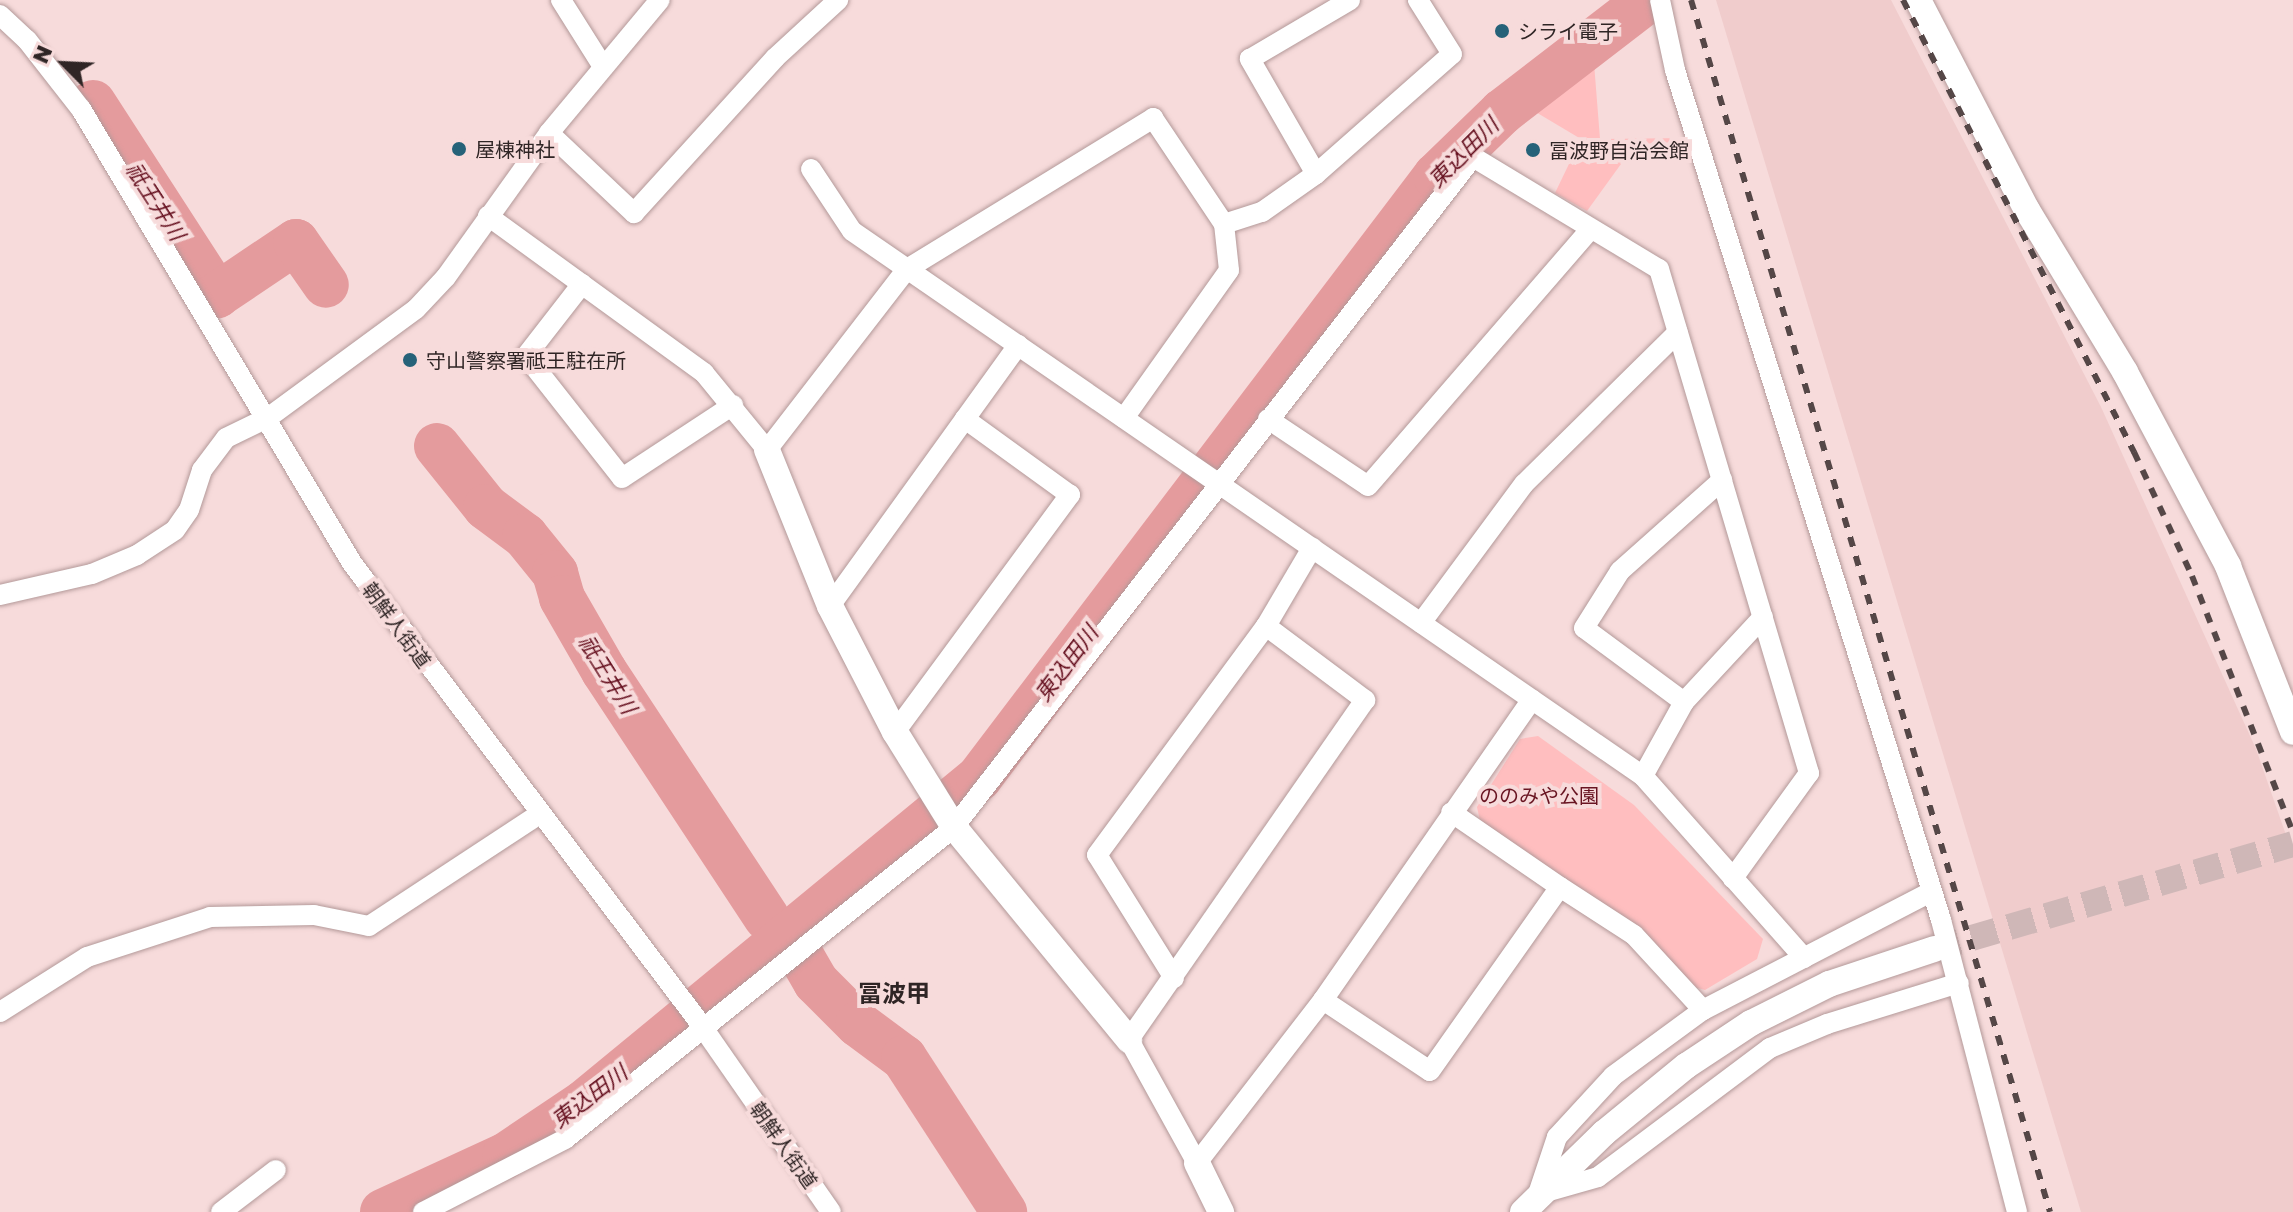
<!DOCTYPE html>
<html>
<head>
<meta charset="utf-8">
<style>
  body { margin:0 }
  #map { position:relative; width:2293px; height:1212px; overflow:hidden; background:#f7dbdb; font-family:"Golos Text","Noto Sans JP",sans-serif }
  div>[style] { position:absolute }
  .built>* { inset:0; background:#f0cccc }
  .green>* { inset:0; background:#ffbebf }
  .river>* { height:46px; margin:-23px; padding:0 23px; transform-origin:23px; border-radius:23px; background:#e49b9d }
  .tertiary-tunnel>* { height:26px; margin-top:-13px; transform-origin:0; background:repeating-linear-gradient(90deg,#cfb7b7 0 26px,transparent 0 39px) }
  .roads { filter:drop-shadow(0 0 2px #b39999) drop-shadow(0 0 2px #b39999) }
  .minor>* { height:20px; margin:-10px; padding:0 10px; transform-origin:10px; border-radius:10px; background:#fff }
  .tertiary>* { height:26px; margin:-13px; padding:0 13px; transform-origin:13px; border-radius:13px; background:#fff }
  .rail>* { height:6px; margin-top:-3px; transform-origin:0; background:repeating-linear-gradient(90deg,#554747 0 10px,transparent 0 20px) }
  .dots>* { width:22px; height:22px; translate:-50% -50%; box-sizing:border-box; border:4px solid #f7dbdb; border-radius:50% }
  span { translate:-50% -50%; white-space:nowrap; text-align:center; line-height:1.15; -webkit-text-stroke:8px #f7dbdb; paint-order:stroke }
  .poi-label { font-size:20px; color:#2f2525 }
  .left { translate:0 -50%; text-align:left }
  .street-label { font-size:20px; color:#2f2525 }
  .park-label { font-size:20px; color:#681421 }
  .water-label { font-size:22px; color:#66101f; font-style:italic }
  .quarter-label { font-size:24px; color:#2f2525; font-weight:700 }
  .north { position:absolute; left:24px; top:24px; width:80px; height:80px; -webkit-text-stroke:6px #f7dbdb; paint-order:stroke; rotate:294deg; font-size:22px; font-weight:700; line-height:32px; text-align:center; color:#2f2525 }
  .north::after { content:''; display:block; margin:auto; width:28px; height:36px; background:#2f2525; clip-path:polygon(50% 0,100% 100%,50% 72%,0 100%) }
</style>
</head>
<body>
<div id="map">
  <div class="built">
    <div style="clip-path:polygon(1716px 0,1891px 0,2101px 407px,2256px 749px,2293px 855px,2293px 1212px,2081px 1212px)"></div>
  </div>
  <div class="green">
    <div style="clip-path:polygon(1594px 63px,1600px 139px,1686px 138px,1684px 155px,1621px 164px,1587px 211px,1555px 193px,1581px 139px,1534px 111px)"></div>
    <div style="clip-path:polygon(1538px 736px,1634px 805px,1763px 939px,1757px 959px,1705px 990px,1686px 985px,1480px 821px,1477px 807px,1520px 739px)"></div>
  </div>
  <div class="river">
    <div style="left:93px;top:103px;width:229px;rotate:57.1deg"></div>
    <div style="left:217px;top:295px;width:95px;rotate:-33.9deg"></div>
    <div style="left:296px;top:242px;width:52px;rotate:55.1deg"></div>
    <div style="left:437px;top:446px;width:78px;rotate:51.2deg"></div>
    <div style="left:486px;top:507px;width:49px;rotate:36.6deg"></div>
    <div style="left:525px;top:536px;width:48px;rotate:51deg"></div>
    <div style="left:555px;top:573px;width:26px;rotate:74deg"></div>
    <div style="left:562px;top:598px;width:84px;rotate:60.1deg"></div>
    <div style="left:604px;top:671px;width:295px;rotate:56.6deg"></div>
    <div style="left:801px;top:956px;width:30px;rotate:60deg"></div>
    <div style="left:816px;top:982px;width:59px;rotate:45deg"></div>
    <div style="left:858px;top:1024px;width:57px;rotate:36.5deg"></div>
    <div style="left:904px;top:1058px;width:184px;rotate:57deg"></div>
    <div style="left:383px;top:1212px;width:134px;rotate:-24.7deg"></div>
    <div style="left:505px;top:1156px;width:95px;rotate:-33.9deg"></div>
    <div style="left:584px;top:1103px;width:512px;rotate:-39.45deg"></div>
    <div style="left:979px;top:778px;width:756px;rotate:-52.8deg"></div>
    <div style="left:1436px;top:176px;width:92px;rotate:-44.1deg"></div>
    <div style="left:1502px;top:112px;width:182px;rotate:-37.6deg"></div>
  </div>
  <div class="tertiary-tunnel">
    <div style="left:1934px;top:949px;width:374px;rotate:-16.3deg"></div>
  </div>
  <div class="roads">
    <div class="minor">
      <div style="left:561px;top:0;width:77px;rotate:57.8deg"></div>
      <div style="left:1660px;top:0;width:72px;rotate:77.9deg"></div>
      <div style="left:1675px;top:70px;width:891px;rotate:72.62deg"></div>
      <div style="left:1941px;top:920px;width:302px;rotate:75.4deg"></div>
      <div style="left:0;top:15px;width:37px;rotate:43deg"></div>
      <div style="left:27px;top:40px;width:88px;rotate:52deg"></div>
      <div style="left:81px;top:109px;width:529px;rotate:59.17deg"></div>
      <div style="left:352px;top:563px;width:575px;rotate:52.91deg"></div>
      <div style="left:699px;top:1022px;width:231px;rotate:55.2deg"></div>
      <div style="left:549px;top:133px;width:117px;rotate:43.3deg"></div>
      <div style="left:634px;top:213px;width:210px;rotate:-47.7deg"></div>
      <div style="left:775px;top:58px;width:86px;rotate:-42.6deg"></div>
      <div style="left:811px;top:169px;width:74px;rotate:56.5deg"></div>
      <div style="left:852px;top:231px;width:961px;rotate:34.57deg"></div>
      <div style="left:1643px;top:776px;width:243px;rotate:48.5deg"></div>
      <div style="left:1316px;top:174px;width:133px;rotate:-119.9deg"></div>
      <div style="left:1250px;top:59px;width:116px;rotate:-30.5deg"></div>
      <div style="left:488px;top:216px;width:267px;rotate:36deg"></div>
      <div style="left:704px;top:373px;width:99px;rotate:50.7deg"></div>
      <div style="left:767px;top:450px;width:229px;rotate:-52.3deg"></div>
      <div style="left:907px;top:269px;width:289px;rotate:-31.5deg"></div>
      <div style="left:1153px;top:118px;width:128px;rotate:56.2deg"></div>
      <div style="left:1224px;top:224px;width:40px;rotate:-18deg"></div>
      <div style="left:1262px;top:212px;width:66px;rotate:-35.1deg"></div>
      <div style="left:1316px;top:174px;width:181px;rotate:-41.4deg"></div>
      <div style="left:1452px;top:54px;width:64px;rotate:-122.2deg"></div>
      <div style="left:582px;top:284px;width:91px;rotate:127.9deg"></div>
      <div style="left:526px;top:356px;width:155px;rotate:51.8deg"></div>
      <div style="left:622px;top:478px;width:133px;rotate:-33.3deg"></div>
      <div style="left:1124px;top:418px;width:181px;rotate:-54.6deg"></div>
      <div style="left:1229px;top:270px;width:46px;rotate:-96.2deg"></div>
      <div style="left:1268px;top:419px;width:120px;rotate:33.8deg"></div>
      <div style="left:1368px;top:486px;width:340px;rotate:-49.1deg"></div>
      <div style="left:0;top:595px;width:94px;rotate:-12.9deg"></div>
      <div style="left:92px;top:574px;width:49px;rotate:-22.9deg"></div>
      <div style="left:137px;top:555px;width:45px;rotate:-33.3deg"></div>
      <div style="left:175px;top:530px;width:24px;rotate:-55deg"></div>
      <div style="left:189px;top:510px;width:42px;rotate:-72deg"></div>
      <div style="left:202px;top:470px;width:40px;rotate:-53deg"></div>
      <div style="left:226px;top:438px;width:48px;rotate:-26deg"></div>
      <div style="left:269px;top:417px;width:182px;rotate:-36.3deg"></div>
      <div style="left:416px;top:309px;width:44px;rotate:-46.8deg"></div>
      <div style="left:446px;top:277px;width:177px;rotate:-54.4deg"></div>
      <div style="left:549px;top:133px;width:173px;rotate:-50.2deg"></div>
      <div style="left:830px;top:606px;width:322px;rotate:-54.2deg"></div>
      <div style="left:1421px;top:623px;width:173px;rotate:-53.5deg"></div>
      <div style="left:1524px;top:484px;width:216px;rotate:-44.6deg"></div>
      <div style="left:1266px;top:626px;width:124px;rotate:36.8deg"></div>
      <div style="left:1365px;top:700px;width:414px;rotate:124.8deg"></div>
      <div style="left:1129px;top:1040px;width:141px;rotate:61.1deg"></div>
      <div style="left:1197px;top:1163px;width:206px;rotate:-52.3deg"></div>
      <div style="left:1323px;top:1000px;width:366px;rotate:-55.2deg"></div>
      <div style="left:1684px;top:702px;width:124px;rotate:-143.5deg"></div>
      <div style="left:1584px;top:628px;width:67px;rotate:-57.7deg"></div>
      <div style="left:1620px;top:571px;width:137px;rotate:-41.7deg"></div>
      <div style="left:895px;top:732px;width:295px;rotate:-53.6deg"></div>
      <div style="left:1070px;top:495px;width:130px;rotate:-144.1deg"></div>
      <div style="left:1643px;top:776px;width:85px;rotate:-61deg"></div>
      <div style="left:1684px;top:702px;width:116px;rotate:-47.1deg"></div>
      <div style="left:1560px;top:887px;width:88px;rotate:33deg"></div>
      <div style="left:1634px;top:935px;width:102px;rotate:47.4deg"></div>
      <div style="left:1174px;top:978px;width:145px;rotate:-122deg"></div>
      <div style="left:1097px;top:855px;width:285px;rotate:-53.6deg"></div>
      <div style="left:1266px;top:626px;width:91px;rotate:-59.5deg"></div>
      <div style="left:1323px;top:1000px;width:128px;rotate:33.6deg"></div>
      <div style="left:1430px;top:1071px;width:225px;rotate:-54.8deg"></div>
      <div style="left:1560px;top:887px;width:132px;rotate:-145.5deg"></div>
      <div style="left:0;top:1012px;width:103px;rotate:-32.3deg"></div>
      <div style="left:87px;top:957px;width:129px;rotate:-18deg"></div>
      <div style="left:210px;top:917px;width:104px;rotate:-1.1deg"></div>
      <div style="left:314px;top:915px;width:56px;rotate:11.3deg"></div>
      <div style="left:369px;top:926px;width:202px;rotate:-33.3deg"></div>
      <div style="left:1546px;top:1192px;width:54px;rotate:-16.1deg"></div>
      <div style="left:1598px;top:1177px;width:215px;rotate:-36.9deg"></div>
      <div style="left:1770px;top:1048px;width:62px;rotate:-22.8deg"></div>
      <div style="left:1827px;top:1024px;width:138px;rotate:-17.3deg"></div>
      <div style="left:1538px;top:1194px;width:60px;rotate:-71.6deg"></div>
      <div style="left:1557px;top:1137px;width:83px;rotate:-47.4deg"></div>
      <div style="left:1613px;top:1076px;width:112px;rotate:-36.3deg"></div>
      <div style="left:1703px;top:1010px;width:254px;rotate:-27.4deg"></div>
      <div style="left:221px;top:1212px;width:69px;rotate:-37.4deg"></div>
      <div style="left:423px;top:1212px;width:160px;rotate:-27.2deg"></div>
      <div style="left:565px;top:1139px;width:499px;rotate:-38.7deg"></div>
      <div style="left:954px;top:827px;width:848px;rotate:-52.24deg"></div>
      <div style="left:1473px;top:157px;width:217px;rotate:31.1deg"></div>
      <div style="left:1659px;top:269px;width:526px;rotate:73.43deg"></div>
      <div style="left:1809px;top:773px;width:130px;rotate:125.9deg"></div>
    </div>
    <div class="tertiary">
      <div style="left:1918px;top:0;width:237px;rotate:62.6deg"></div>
      <div style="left:2027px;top:210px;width:189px;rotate:58.8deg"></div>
      <div style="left:2125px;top:372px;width:220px;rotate:62deg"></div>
      <div style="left:2228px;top:566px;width:178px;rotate:68.6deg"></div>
      <div style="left:767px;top:450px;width:168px;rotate:68deg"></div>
      <div style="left:830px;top:606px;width:142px;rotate:62.7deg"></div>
      <div style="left:895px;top:732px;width:112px;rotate:58.2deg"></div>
      <div style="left:954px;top:827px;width:276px;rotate:50.6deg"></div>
      <div style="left:1197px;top:1163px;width:55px;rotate:63.9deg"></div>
      <div style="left:1523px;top:1212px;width:113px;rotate:-44.3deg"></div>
      <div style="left:1604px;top:1133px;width:106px;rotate:-39.3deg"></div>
      <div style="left:1686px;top:1066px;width:78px;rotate:-33.5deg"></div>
      <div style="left:1751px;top:1023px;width:87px;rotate:-26.6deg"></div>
      <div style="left:1829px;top:984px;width:111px;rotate:-18.4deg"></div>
    </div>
  </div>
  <div class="rail">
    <div style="left:1691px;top:0;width:1264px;rotate:73.5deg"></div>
    <div style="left:1903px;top:0;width:508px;rotate:62.93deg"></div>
    <div style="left:2134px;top:452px;width:137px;rotate:64.9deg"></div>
    <div style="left:2192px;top:576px;width:276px;rotate:68.5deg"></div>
  </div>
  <div class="dots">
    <div style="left:1502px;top:31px;background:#266279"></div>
    <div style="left:459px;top:149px;background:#266279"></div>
    <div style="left:1533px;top:150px;background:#266279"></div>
    <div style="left:410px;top:360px;background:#266279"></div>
  </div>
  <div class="poi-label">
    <span class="left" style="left:1518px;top:31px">シライ電子</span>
    <span class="left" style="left:475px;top:149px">屋棟神社</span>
    <span class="left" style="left:1549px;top:150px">冨波野自治会館</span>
    <span class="left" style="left:426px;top:360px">守山警察署祗王駐在所</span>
  </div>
  <div class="street-label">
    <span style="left:397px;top:625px;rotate:54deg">朝鮮人街道</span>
    <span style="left:784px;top:1145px;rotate:55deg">朝鮮人街道</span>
  </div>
  <div class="park-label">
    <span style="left:1539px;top:795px">ののみや公園</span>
  </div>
  <div class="water-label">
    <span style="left:1463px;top:152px;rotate:-45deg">東込田川</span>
    <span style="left:156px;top:201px;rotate:57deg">祇王井川</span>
    <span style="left:1066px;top:663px;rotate:-53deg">東込田川</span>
    <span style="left:608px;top:674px;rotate:58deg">祇王井川</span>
    <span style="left:589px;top:1096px;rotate:-37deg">東込田川</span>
  </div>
  <div class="quarter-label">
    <span style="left:894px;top:993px">冨波甲</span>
  </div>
  <div class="north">N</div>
</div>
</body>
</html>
